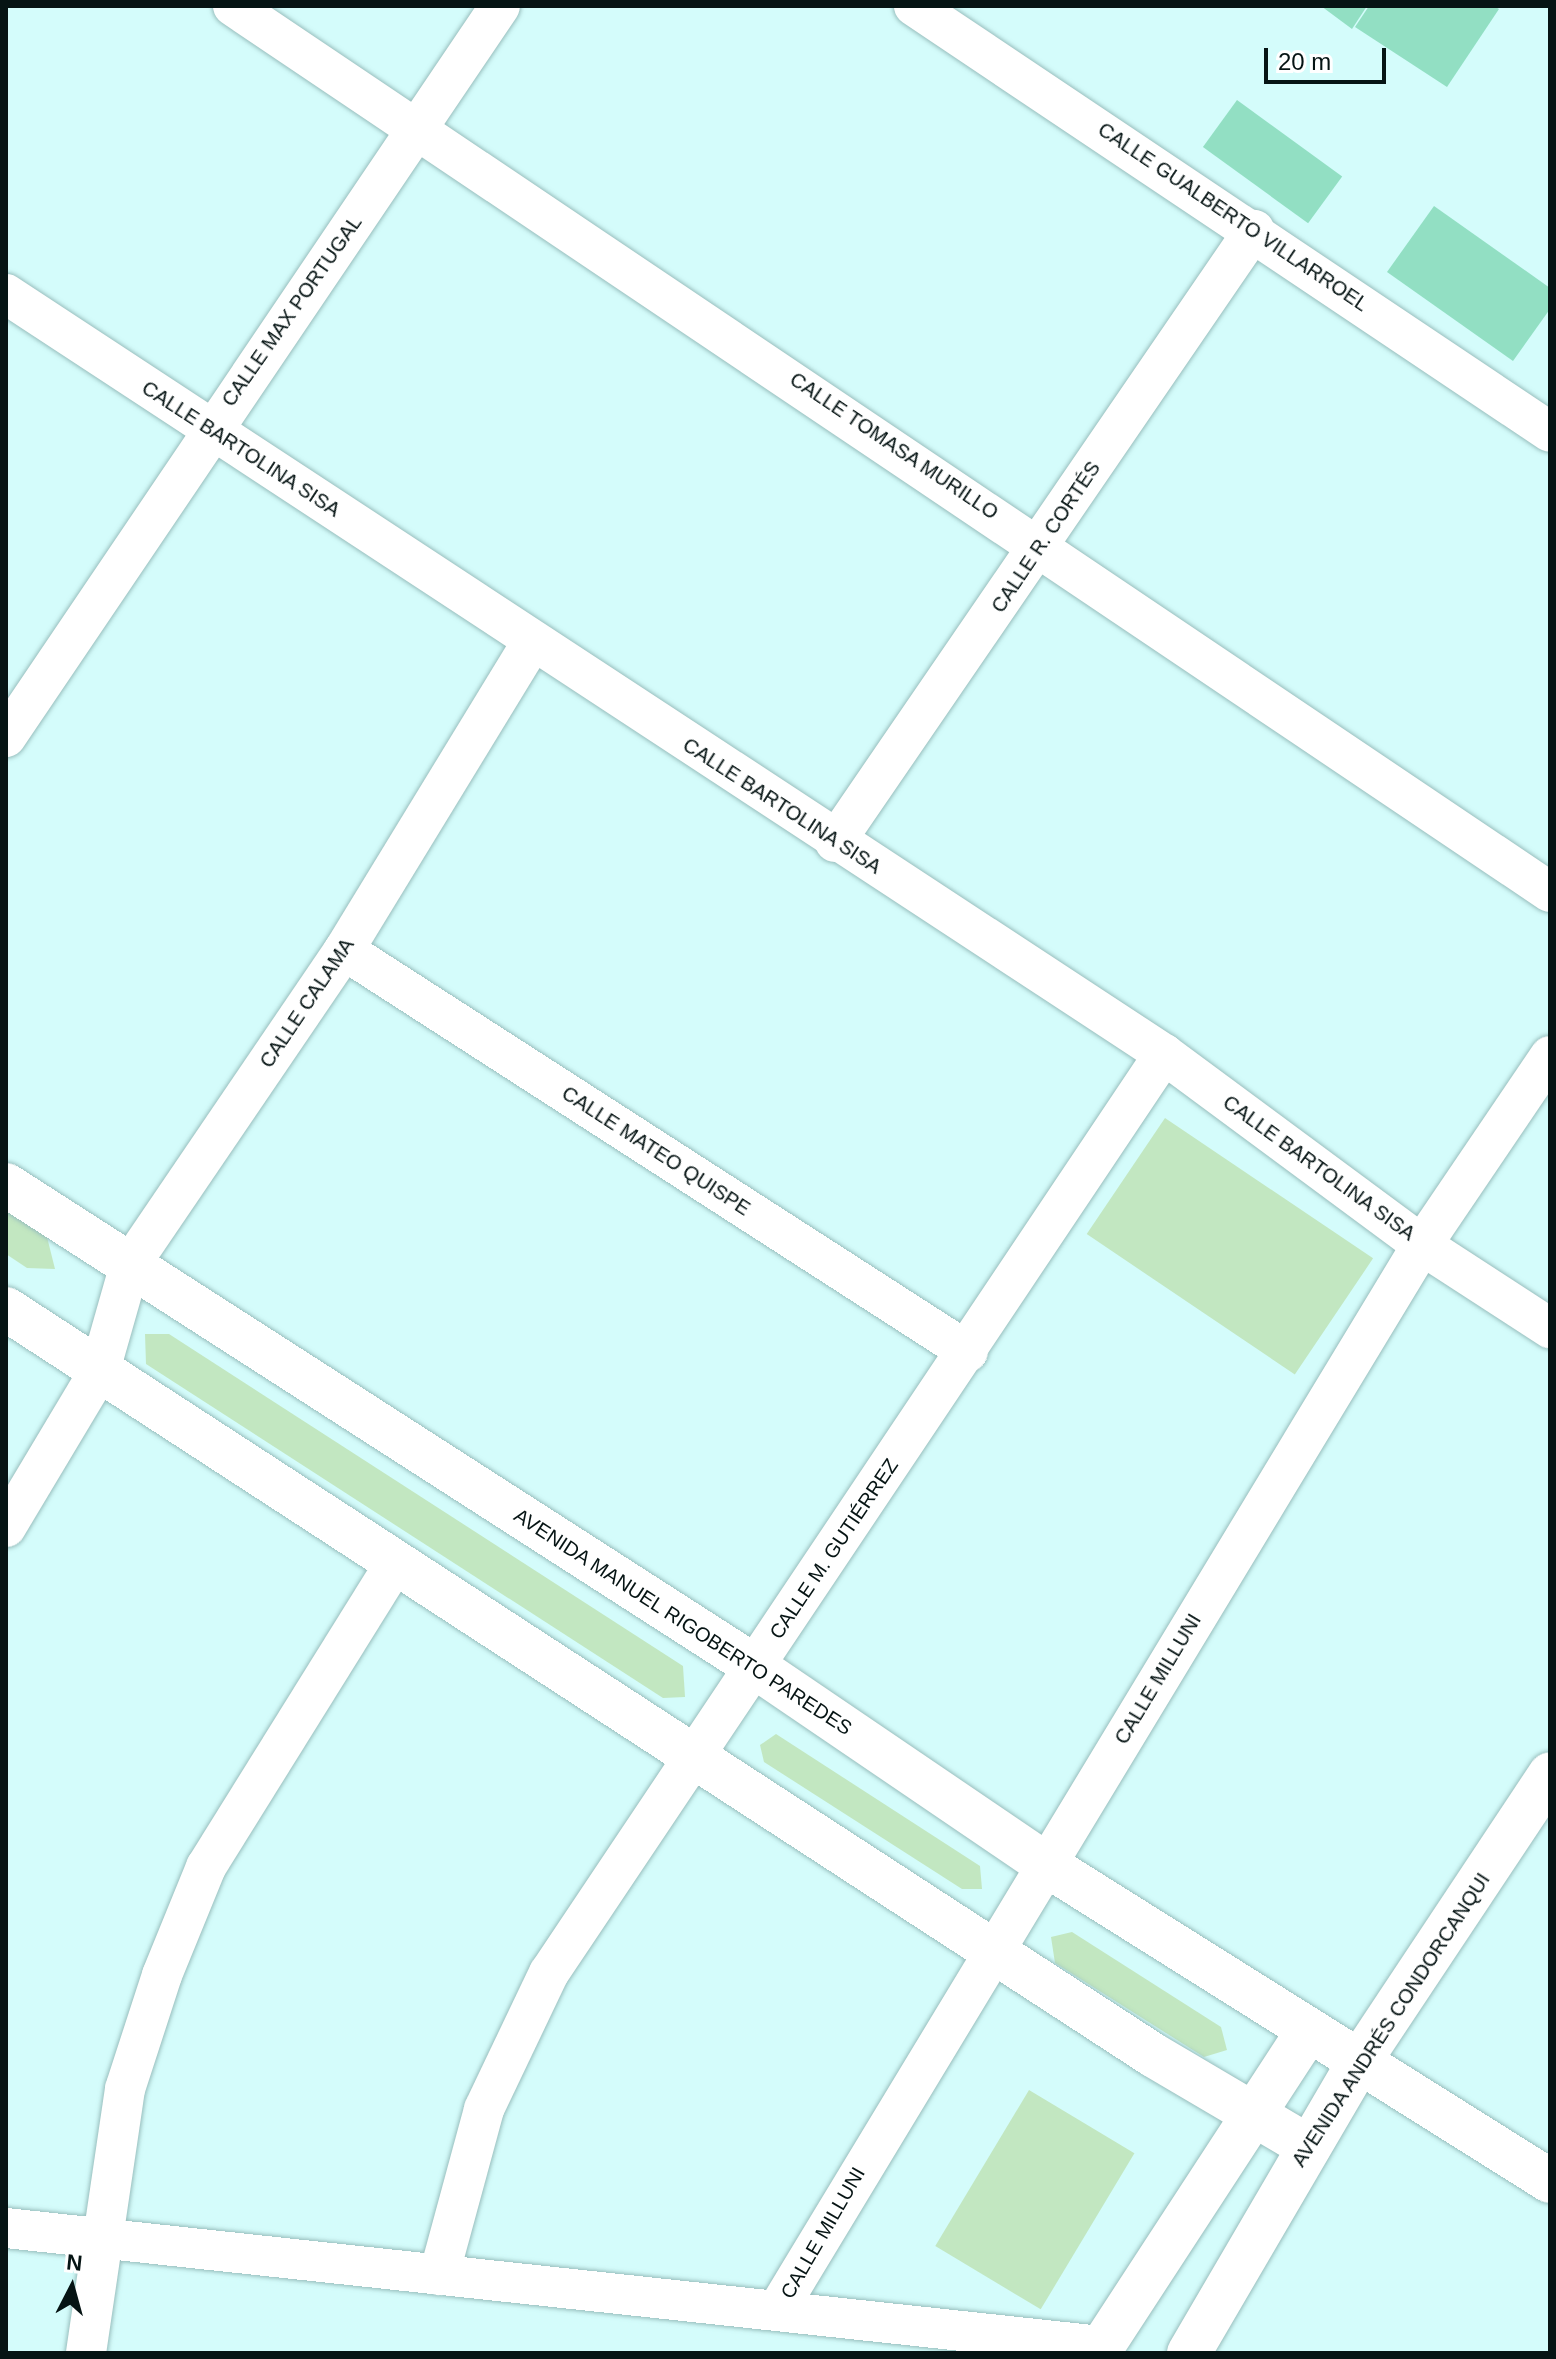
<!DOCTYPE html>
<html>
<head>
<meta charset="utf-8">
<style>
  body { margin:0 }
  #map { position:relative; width:1556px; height:2359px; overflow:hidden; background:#d4fcfb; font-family:Helvetica,sans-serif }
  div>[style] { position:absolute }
  .green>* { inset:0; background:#c2e7c1; transform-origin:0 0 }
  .building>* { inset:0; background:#92dfc3; transform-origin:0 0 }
  .roads { filter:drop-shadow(0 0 2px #98bebd) drop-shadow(0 0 2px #98bebd) }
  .street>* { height:40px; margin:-20px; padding:0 20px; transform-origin:20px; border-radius:20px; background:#fff }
  .secondary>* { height:44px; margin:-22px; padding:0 22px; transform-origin:22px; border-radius:22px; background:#fff }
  span { translate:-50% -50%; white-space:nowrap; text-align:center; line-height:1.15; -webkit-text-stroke:6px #fff; paint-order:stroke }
  .street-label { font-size:20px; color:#061414 }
  .frame { position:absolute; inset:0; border:8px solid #061414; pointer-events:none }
  .north { position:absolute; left:32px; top:2247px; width:80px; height:80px; -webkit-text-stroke:6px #fff; paint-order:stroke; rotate:6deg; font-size:22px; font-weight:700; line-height:32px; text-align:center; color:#061414 }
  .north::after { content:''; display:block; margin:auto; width:28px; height:36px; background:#061414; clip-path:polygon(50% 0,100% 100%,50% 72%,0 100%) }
  .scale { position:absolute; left:1264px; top:48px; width:122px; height:36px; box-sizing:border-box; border:4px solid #061414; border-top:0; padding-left:10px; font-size:24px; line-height:28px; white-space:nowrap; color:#061414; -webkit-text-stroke:6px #fff; paint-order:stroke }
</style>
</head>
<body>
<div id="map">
  <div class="green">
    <div style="left:1165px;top:1118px;width:251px;height:140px;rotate:34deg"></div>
    <div style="clip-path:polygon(6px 1211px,47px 1237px,55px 1269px,27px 1268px,6px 1254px)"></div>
    <div style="clip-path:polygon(145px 1334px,169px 1334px,683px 1666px,685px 1697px,663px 1698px,146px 1364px)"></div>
    <div style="clip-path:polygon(776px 1734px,980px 1866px,982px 1889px,962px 1889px,764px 1762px,760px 1745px)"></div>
    <div style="clip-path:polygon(1072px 1932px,1221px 2027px,1227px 2050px,1204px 2057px,1055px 1963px,1051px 1937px)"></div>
    <div style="left:1029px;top:2090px;width:123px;height:182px;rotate:31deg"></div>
  </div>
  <div class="building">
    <div style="clip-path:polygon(1321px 6px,1367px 6px,1352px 29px)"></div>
    <div style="clip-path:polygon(1369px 6px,1494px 6px,1499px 9px,1447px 87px,1355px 27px)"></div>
    <div style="left:1237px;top:100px;width:130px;height:58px;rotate:36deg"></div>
    <div style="clip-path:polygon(1434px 206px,1550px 288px,1550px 309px,1513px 361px,1387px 272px)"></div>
  </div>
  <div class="roads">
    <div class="street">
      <div style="left:233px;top:6px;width:1587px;rotate:33.93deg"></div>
      <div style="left:914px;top:6px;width:765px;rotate:33.81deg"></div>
      <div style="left:6px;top:294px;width:1385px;rotate:33.28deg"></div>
      <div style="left:1164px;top:1054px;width:321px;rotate:36.5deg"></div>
      <div style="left:1422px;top:1245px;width:153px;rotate:33deg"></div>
      <div style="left:6px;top:737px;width:882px;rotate:-55.95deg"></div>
      <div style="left:835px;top:842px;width:742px;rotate:-55.6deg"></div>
      <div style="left:344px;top:950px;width:742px;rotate:32.79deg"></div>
      <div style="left:6px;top:1527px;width:183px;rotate:-59.1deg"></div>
      <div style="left:100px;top:1370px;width:109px;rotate:-74.1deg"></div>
      <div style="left:130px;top:1265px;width:381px;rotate:-55.8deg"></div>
      <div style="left:344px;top:950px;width:361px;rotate:-58.6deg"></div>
      <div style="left:6px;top:2228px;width:1102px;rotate:6.15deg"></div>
      <div style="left:439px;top:2275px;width:172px;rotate:-74.8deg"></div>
      <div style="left:484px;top:2109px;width:151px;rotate:-64.5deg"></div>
      <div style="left:549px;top:1973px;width:1106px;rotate:-56.21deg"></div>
      <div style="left:778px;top:2309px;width:1244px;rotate:-58.82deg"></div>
      <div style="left:1422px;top:1245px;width:228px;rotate:-55.9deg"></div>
      <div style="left:86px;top:2353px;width:267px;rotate:-81.6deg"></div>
      <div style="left:125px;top:2089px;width:120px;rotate:-72deg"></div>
      <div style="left:162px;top:1975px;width:117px;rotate:-67.8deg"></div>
      <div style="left:206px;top:1867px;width:359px;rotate:-58.1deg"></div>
    </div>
    <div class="secondary">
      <div style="left:6px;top:1185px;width:889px;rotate:32.74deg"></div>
      <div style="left:754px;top:1666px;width:352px;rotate:34.2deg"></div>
      <div style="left:1045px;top:1864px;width:596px;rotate:32.12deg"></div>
      <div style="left:6px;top:1309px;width:1368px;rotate:33.04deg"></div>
      <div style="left:1153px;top:2055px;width:181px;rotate:30.5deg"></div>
      <div style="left:1098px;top:2353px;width:383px;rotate:-56.9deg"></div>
      <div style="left:1189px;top:2353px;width:333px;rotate:-59.7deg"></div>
      <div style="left:1357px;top:2065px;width:349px;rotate:-56.4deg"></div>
    </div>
  </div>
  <div class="street-label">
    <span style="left:1233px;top:217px;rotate:34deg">CALLE GUALBERTO VILLARROEL</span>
    <span style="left:292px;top:311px;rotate:-55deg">CALLE MAX PORTUGAL</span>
    <span style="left:894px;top:446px;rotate:34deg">CALLE TOMASA MURILLO</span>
    <span style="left:241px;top:449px;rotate:33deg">CALLE BARTOLINA SISA</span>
    <span style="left:1046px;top:537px;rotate:-56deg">CALLE R. CORTÉS</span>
    <span style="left:782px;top:806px;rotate:33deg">CALLE BARTOLINA SISA</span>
    <span style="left:307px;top:1003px;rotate:-56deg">CALLE CALAMA</span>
    <span style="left:656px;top:1151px;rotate:33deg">CALLE MATEO QUISPE</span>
    <span style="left:1319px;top:1168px;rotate:36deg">CALLE BARTOLINA SISA</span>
    <span style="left:834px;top:1549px;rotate:-56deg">CALLE M. GUTIÉRREZ</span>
    <span style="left:683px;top:1622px;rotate:33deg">AVENIDA MANUEL RIGOBERTO PAREDES</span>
    <span style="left:1158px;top:1679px;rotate:-59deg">CALLE MILLUNI</span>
    <span style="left:1391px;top:2020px;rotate:-57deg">AVENIDA ANDRÉS CONDORCANQUI</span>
    <span style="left:823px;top:2233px;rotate:-60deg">CALLE MILLUNI</span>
  </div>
  <div class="frame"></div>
  <div class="north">N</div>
  <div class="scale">20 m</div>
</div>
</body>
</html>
